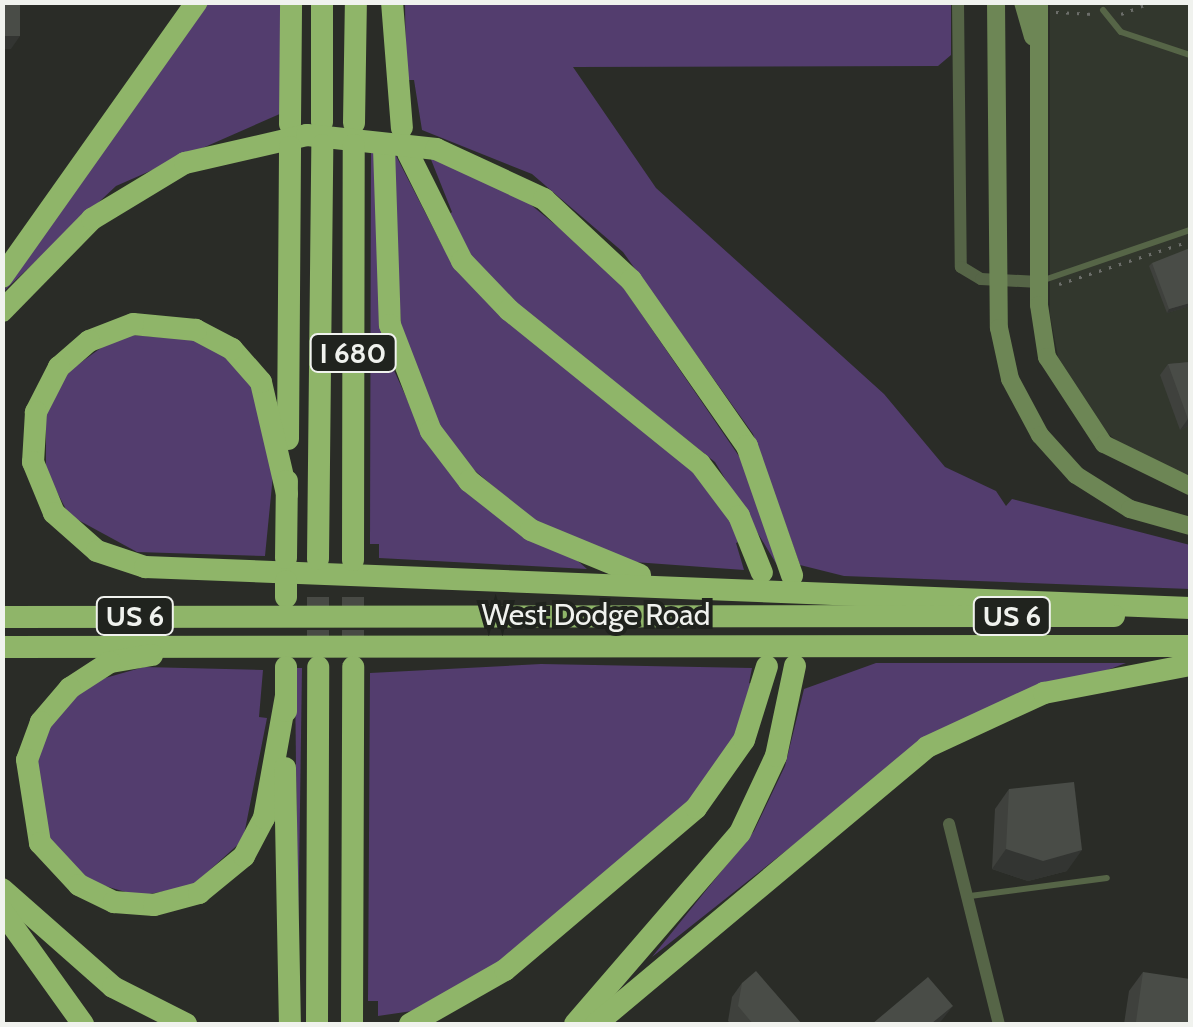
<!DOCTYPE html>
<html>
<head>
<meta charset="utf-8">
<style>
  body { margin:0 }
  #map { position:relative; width:1193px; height:1027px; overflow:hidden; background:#2a2c27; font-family:Cabin,sans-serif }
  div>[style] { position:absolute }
  .built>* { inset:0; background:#32372d }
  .green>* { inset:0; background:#533d6e }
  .motorway-tunnel>* { height:22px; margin-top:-11px; transform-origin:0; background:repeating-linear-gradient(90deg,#484a45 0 22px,transparent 0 33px) }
  .path>* { height:2.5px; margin-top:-1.25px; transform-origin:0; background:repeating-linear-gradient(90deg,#6c6e6a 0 2.5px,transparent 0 10.5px) }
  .service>* { height:6px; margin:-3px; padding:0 3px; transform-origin:3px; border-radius:3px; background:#566547 }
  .minor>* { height:12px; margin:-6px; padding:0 6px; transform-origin:6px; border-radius:6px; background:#566547 }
  .secondary>* { height:18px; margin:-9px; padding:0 9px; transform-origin:9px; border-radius:9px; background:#6d8655 }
  .motorway>* { height:22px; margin:-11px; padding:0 11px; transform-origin:11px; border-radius:11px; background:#8fb569 }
  .wall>* { inset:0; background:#3f413d }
  .shaded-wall>* { inset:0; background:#333532 }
  .building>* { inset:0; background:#494c47; transform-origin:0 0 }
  span { translate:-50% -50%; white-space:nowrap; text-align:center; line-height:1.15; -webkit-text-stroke:8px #20231e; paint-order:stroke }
  .shield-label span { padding:2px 8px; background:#20231e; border:2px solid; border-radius:8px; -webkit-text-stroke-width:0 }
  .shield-label { font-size:28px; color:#f0f2ee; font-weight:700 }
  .street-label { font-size:30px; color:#f0f2ee }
  .frame { position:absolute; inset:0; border:5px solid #f0f2ee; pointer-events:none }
</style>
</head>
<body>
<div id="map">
  <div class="built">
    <div style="clip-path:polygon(1050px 3px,1190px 3px,1190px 478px,1131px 453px,1099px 426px,1058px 357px,1050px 315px)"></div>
  </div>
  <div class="green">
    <div style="clip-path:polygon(206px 3px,283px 3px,282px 113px,116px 186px,3px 292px)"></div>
    <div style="clip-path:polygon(405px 3px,951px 3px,951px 55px,938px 66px,573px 67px,656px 188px,884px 394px,945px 467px,996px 491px,1006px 506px,1012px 499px,1190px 545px,1190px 589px,844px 576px,800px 565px,753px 434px,623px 252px,532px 174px,422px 130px,414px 80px,406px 80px)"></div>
    <div style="clip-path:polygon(371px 146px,379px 147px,392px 366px,417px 421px,587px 569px,379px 558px,379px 544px,370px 544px)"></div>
    <div style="clip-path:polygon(392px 148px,443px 247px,684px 454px,746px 539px,736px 543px,744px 570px,634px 562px,533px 521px,472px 468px,440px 427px,401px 330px)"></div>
    <div style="clip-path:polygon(430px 157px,525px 200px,612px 271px,745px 465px,780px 570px,715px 462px,520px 307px,472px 258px,445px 218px,452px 212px)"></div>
    <div style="clip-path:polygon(120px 334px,209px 341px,259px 390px,273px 475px,265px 556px,137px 552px,69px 515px,46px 471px,46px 415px,65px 374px)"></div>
    <div style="clip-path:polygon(876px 663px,1126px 663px,931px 736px,652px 957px,754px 831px,785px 766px,804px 689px)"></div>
    <div style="clip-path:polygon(541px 664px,752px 668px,749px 683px,759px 686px,713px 782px,491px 970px,412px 1011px,378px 1016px,378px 1001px,368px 1001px,370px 673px)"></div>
    <div style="clip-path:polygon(144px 667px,263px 670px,259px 717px,267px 718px,243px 840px,192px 886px,139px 896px,85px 880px,43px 835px,31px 767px,50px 719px,91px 682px)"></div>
    <div style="clip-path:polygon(296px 668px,302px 668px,298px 944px,295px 676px)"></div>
  </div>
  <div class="motorway-tunnel">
    <div style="left:318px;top:597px;width:66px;rotate:90deg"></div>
    <div style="left:353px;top:597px;width:67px;rotate:90deg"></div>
  </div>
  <div class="path">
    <div style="left:1056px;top:12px;width:37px;rotate:3deg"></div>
    <div style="left:1121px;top:14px;width:33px;rotate:-21deg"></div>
    <div style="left:1059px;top:284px;width:138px;rotate:-18.2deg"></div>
  </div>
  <div class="service">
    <div style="left:1103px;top:10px;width:28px;rotate:51deg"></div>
    <div style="left:1121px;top:32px;width:73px;rotate:18.4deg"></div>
    <div style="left:1041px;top:281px;width:157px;rotate:-18.9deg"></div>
    <div style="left:970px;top:896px;width:138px;rotate:-7.5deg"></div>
  </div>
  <div class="minor">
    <div style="left:958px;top:2px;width:265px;rotate:89.4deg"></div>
    <div style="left:961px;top:267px;width:23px;rotate:31deg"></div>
    <div style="left:981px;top:279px;width:58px;rotate:3deg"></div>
    <div style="left:949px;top:824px;width:206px;rotate:76deg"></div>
  </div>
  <div class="secondary">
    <div style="left:996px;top:2px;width:326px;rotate:89.5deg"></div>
    <div style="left:999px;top:328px;width:52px;rotate:77.8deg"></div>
    <div style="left:1010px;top:379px;width:64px;rotate:61.8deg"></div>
    <div style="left:1040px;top:435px;width:54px;rotate:48deg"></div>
    <div style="left:1076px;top:475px;width:64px;rotate:32.2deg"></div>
    <div style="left:1130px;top:509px;width:62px;rotate:15.8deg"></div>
    <div style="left:1023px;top:2px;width:36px;rotate:74deg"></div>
    <div style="left:1039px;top:2px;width:303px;rotate:90deg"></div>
    <div style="left:1039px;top:305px;width:53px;rotate:81.3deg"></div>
    <div style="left:1047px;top:357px;width:104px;rotate:56.8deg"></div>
    <div style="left:1104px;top:444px;width:96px;rotate:26deg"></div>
  </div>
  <div class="motorway">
    <div style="left:392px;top:2px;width:126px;rotate:85.5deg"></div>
    <div style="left:322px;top:122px;width:120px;rotate:-90deg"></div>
    <div style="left:354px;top:123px;width:121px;rotate:-89.1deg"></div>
    <div style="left:290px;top:124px;width:122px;rotate:-89.5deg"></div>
    <div style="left:384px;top:148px;width:177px;rotate:88.1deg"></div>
    <div style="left:390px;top:325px;width:114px;rotate:68.9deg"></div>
    <div style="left:431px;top:431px;width:63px;rotate:52.8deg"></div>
    <div style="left:469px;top:481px;width:79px;rotate:38.3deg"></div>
    <div style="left:531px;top:530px;width:118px;rotate:22.4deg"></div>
    <div style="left:408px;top:153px;width:121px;rotate:63.4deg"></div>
    <div style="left:462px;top:261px;width:68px;rotate:46.2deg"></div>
    <div style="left:509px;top:310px;width:245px;rotate:38.9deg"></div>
    <div style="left:700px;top:464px;width:65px;rotate:53.1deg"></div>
    <div style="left:739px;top:516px;width:61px;rotate:68deg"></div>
    <div style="left:2px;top:277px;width:337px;rotate:-54.7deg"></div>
    <div style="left:2px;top:311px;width:129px;rotate:-45.6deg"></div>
    <div style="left:92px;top:219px;width:109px;rotate:-31.1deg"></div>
    <div style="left:185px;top:163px;width:125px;rotate:-12.9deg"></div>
    <div style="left:307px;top:135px;width:130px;rotate:6.2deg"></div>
    <div style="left:436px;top:149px;width:119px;rotate:24.8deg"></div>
    <div style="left:544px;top:199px;width:119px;rotate:43deg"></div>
    <div style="left:631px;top:280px;width:203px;rotate:55.1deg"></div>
    <div style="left:747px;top:446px;width:137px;rotate:70.8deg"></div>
    <div style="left:288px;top:439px;width:292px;rotate:-89.6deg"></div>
    <div style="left:287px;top:494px;width:115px;rotate:-103.1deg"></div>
    <div style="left:261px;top:382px;width:44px;rotate:-131.3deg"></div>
    <div style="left:232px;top:349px;width:41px;rotate:-152.2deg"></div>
    <div style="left:196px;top:330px;width:63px;rotate:-174.6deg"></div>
    <div style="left:133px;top:324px;width:47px;rotate:158.9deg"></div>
    <div style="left:89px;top:341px;width:40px;rotate:139deg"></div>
    <div style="left:59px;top:367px;width:51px;rotate:117.1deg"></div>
    <div style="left:36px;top:412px;width:50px;rotate:93.4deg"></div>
    <div style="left:33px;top:462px;width:55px;rotate:67.6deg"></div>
    <div style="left:54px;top:513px;width:57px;rotate:41.5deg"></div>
    <div style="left:97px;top:551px;width:51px;rotate:18.4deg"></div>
    <div style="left:145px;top:567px;width:1046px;rotate:2.25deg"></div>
    <div style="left:286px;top:558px;width:77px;rotate:-89.3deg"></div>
    <div style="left:318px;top:559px;width:414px;rotate:-89.4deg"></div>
    <div style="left:353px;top:560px;width:415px;rotate:-89.9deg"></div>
    <div style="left:286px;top:581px;width:16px;rotate:90deg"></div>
    <div style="left:2px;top:617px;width:1112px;rotate:-0.05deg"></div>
    <div style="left:2px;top:647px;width:1188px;rotate:-0.05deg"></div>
    <div style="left:152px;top:655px;width:43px;rotate:170.5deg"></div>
    <div style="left:110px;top:662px;width:48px;rotate:147deg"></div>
    <div style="left:70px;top:688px;width:45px;rotate:130.5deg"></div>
    <div style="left:41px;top:722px;width:40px;rotate:110.2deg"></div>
    <div style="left:27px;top:760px;width:84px;rotate:81.1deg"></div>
    <div style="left:40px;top:843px;width:57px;rotate:47.1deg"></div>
    <div style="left:79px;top:885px;width:39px;rotate:26deg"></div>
    <div style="left:114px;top:902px;width:40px;rotate:4.3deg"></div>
    <div style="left:154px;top:905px;width:47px;rotate:-14.9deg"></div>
    <div style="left:199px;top:893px;width:58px;rotate:-39.4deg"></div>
    <div style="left:244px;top:856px;width:43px;rotate:-62.2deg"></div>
    <div style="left:264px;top:818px;width:124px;rotate:-79.8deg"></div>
    <div style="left:286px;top:711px;width:44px;rotate:-90deg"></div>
    <div style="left:285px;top:768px;width:256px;rotate:88.9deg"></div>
    <div style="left:2px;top:889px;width:148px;rotate:41.4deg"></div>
    <div style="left:113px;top:987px;width:82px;rotate:26.9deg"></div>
    <div style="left:2px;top:911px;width:139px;rotate:54.4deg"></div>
    <div style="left:317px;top:1024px;width:357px;rotate:-89.8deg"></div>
    <div style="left:352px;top:1024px;width:357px;rotate:-89.8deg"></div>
    <div style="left:410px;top:1024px;width:109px;rotate:-29.6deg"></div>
    <div style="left:505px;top:970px;width:250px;rotate:-40.3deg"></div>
    <div style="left:696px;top:808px;width:83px;rotate:-54.8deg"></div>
    <div style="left:744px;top:740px;width:77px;rotate:-72.7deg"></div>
    <div style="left:575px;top:1024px;width:252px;rotate:-49.2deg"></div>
    <div style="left:740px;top:833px;width:85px;rotate:-64.9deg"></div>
    <div style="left:776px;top:756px;width:92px;rotate:-78.1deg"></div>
    <div style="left:596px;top:1024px;width:432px;rotate:-39.9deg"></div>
    <div style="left:927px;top:747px;width:129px;rotate:-24.8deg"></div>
    <div style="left:1044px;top:693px;width:149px;rotate:-10.9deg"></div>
  </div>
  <div class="wall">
    <div style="clip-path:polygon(1152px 263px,1190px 306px,1167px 313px,1149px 266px)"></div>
    <div style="clip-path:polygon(1190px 362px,1190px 425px,1180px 430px,1160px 375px,1168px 364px)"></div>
    <div style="clip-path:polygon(1009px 789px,1067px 871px,1028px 881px,992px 869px,995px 809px)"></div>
    <div style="clip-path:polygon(1143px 972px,1190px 1024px,1124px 1024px,1129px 991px)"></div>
    <div style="clip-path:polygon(742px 983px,802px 1024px,731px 1024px,728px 1021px,732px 997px)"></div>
  </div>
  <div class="shaded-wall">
    <div style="clip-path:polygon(2px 36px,20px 36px,11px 49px,2px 49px)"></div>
    <div style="clip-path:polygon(1190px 303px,1190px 306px,1167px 313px,1169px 309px)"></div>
    <div style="clip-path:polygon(1190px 418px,1190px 425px,1180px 430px,1188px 419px)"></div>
    <div style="clip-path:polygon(1006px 849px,1082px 850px,1067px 871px,1028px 881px,992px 869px)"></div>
    <div style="clip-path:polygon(953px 1006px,942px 1020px,938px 1024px,931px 1024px)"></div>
  </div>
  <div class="building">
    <div style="left:2px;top:2px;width:18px;height:34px"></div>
    <div style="clip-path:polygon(1190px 248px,1190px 303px,1169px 309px,1152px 263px)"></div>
    <div style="clip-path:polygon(1190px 362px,1190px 418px,1188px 419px,1168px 364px)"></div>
    <div style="clip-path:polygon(1074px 782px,1082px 850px,1043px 861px,1006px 849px,1009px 789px)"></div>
    <div style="clip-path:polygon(756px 971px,802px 1024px,753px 1024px,738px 1006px,742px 983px)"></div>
    <div style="clip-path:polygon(1143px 972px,1190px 979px,1190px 1024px,1150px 1024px,1136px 1022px)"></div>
    <div style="clip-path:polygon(928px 977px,953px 1006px,931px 1024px,872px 1024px)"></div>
  </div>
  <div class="shield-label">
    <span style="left:353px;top:353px">I 680</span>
    <span style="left:135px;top:616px">US 6</span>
    <span style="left:1012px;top:616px">US 6</span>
  </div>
  <div class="street-label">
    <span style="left:596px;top:615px">West Dodge Road</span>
  </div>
  <div class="frame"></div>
</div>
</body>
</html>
